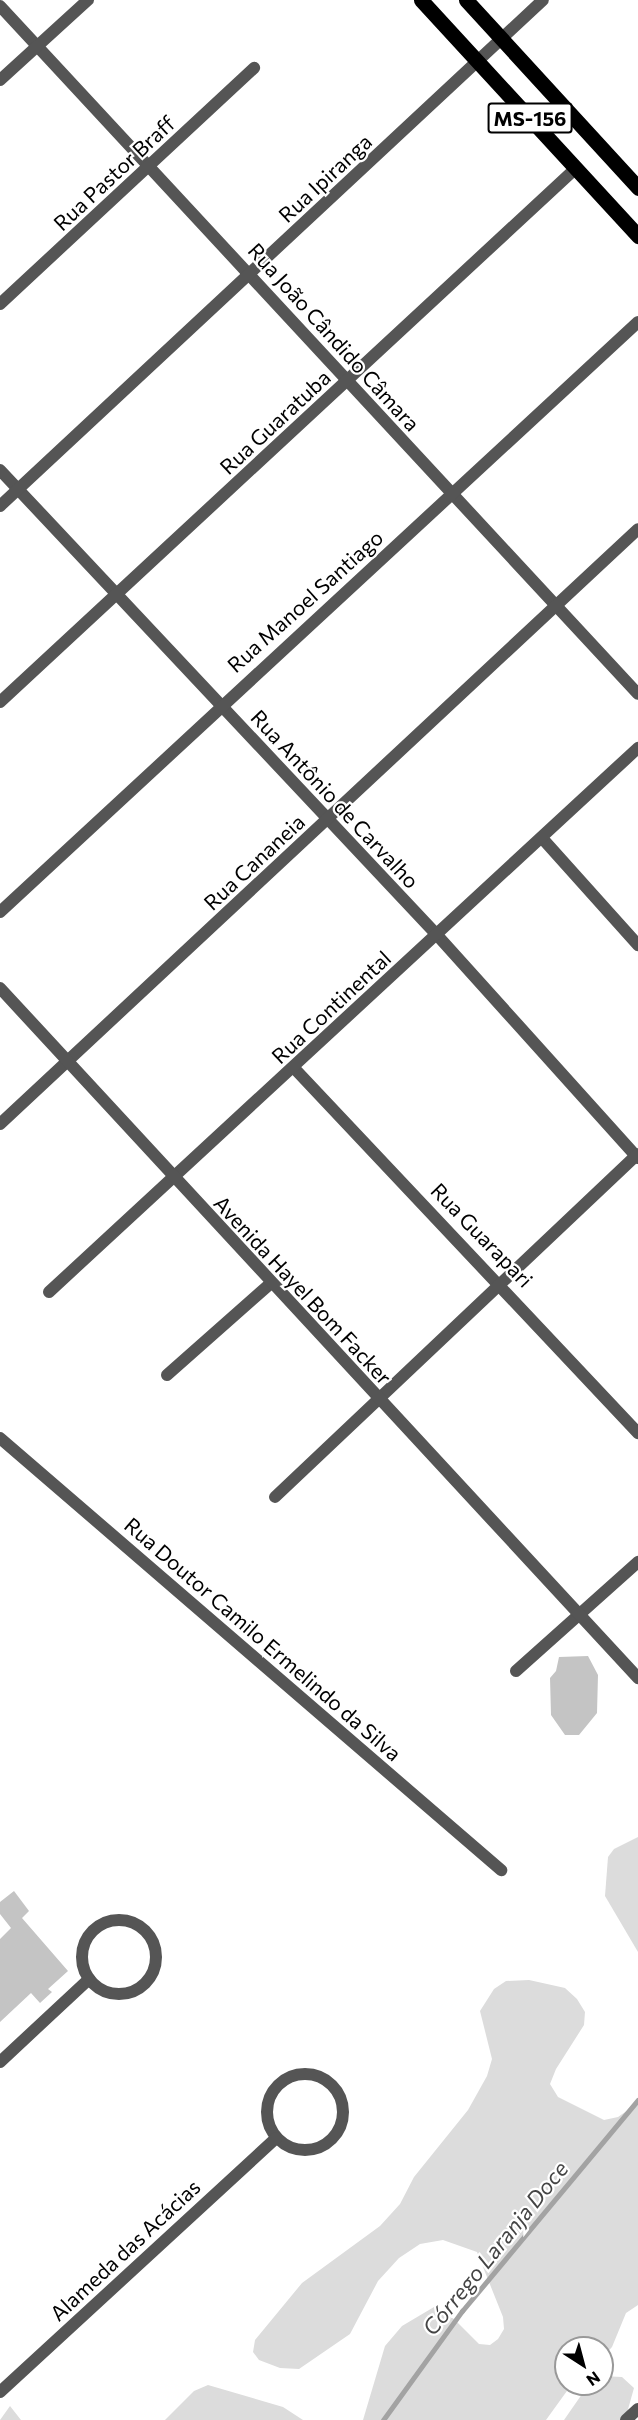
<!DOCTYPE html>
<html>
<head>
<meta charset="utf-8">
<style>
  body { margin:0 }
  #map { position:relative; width:638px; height:2420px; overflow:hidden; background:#fff; font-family:Commissioner,sans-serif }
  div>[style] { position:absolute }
  .green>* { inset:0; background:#dcdcdc }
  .stream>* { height:5px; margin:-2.5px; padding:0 2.5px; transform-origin:2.5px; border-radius:2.5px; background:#a3a3a3 }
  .building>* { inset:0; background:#c4c4c4 }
  .minor>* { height:12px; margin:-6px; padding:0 6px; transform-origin:6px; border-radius:6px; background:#555 }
  .minor>.ring { margin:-6px; padding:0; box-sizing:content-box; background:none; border:12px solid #555; border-radius:50% }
  .tertiary>* { height:12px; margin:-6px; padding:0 6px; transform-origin:6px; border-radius:6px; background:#555 }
  .primary>* { height:15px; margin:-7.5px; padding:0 7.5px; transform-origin:7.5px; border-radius:7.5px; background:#000 }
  span { translate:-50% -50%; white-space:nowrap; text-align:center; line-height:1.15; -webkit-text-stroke:4.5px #fff; paint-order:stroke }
  .shield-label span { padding:2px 4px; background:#fff; border:2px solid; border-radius:4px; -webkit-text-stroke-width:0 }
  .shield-label { font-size:20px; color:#000; font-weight:700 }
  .street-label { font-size:21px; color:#000 }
  .water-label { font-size:22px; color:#444; font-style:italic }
  .north { position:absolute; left:554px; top:2336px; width:60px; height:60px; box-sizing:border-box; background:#fff; border:2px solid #999; border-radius:50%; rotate:144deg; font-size:16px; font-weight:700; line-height:24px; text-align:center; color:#000 }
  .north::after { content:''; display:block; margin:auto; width:21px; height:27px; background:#000; clip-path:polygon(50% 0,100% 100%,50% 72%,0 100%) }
</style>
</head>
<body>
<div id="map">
  <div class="green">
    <div style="clip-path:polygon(638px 1837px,638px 1952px,605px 1896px,608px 1857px,614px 1849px)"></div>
    <div style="clip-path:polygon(529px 1980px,565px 1988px,577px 1999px,585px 2012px,584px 2025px,556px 2069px,550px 2084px,558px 2097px,604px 2120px,618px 2117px,638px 2103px,638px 2305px,626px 2313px,612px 2347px,602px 2358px,602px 2348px,566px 2348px,566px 2384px,572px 2384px,546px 2420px,363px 2420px,385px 2346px,402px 2326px,434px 2307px,454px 2319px,479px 2344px,490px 2345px,498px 2339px,504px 2329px,503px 2317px,477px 2252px,443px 2240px,420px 2244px,399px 2258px,378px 2281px,350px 2334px,299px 2369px,280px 2368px,259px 2360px,253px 2352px,255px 2340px,302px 2283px,380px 2226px,400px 2204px,414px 2177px,468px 2110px,487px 2076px,492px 2059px,480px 2011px,494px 1989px,506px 1981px)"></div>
    <div style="clip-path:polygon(602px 2376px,622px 2377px,634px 2388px,625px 2420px,564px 2420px,589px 2384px,602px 2384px)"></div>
    <div style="clip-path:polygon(208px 2385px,283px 2407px,303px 2420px,165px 2420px,194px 2391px)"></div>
    <div style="clip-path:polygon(10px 2406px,21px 2420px,22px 2420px,0 2420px)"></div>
  </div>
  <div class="stream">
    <div style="left:383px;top:2420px;width:135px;rotate:-54.1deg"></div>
    <div style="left:462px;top:2311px;width:275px;rotate:-50.2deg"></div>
  </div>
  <div class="building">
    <div style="clip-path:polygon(588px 1656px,598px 1675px,597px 1713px,579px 1735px,565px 1735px,551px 1715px,550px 1678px,556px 1671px,559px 1657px)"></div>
    <div style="clip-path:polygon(14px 1891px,29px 1911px,22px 1918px,68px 1971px,48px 1989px,52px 1992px,40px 2003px,31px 1993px,0 2022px,0 1939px,11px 1928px,0 1914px,0 1902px)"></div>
  </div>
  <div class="minor">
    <div style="left:0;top:6px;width:938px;rotate:47.16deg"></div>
    <div style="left:0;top:80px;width:119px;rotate:-42.3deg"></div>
    <div style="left:0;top:304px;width:347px;rotate:-42.9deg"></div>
    <div style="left:0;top:470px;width:638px;rotate:46.78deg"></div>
    <div style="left:437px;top:935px;width:300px;rotate:48deg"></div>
    <div style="left:0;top:506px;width:742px;rotate:-42.98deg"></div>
    <div style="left:0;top:702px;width:785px;rotate:-42.83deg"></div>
    <div style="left:542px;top:838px;width:144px;rotate:48.1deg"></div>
    <div style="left:0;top:912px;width:869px;rotate:-42.76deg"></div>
    <div style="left:294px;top:1068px;width:502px;rotate:46.7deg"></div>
    <div style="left:0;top:1124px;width:872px;rotate:-43deg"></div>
    <div style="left:49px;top:1292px;width:802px;rotate:-42.73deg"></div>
    <div style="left:167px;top:1375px;width:139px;rotate:-41.5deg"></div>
    <div style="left:0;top:1438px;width:662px;rotate:40.77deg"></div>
    <div style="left:275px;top:1497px;width:499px;rotate:-43.4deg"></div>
    <div style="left:516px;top:1671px;width:164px;rotate:-41.8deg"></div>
    <div class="ring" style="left:82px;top:1920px;width:62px;height:62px"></div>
    <div style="left:0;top:2062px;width:122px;rotate:-43deg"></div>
    <div class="ring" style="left:267px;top:2074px;width:64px;height:64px"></div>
    <div style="left:0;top:2392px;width:375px;rotate:-42.6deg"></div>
    <div style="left:626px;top:2420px;width:16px;rotate:-43deg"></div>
  </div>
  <div class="tertiary">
    <div style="left:0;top:988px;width:940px;rotate:47.24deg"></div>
  </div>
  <div class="primary">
    <div style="left:421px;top:0;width:321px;rotate:47.4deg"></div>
    <div style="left:466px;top:0;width:255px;rotate:47.5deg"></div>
  </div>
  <div class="shield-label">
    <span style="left:530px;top:118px">MS-156</span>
  </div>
  <div class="street-label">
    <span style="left:114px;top:173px;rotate:-43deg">Rua Pastor Braff</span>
    <span style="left:325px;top:178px;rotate:-43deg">Rua Ipiranga</span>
    <span style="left:334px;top:337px;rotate:48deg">Rua João Cândido Câmara</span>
    <span style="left:275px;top:422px;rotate:-43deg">Rua Guaratuba</span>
    <span style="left:305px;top:601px;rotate:-42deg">Rua Manoel Santiago</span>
    <span style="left:335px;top:799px;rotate:47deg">Rua Antônio de Carvalho</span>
    <span style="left:254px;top:862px;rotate:-43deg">Rua Cananeia</span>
    <span style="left:331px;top:1007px;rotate:-43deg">Rua Continental</span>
    <span style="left:482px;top:1235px;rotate:46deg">Rua Guarapari</span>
    <span style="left:303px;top:1290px;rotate:47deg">Avenida Hayel Bom Facker</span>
    <span style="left:263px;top:1639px;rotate:41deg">Rua Doutor Camilo Ermelindo da Silva</span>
    <span style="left:125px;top:2250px;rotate:-43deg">Alameda das Acácias</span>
  </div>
  <div class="water-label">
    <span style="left:495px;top:2248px;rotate:-51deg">Córrego Laranja Doce</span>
  </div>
  <div class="north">N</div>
</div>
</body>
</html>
